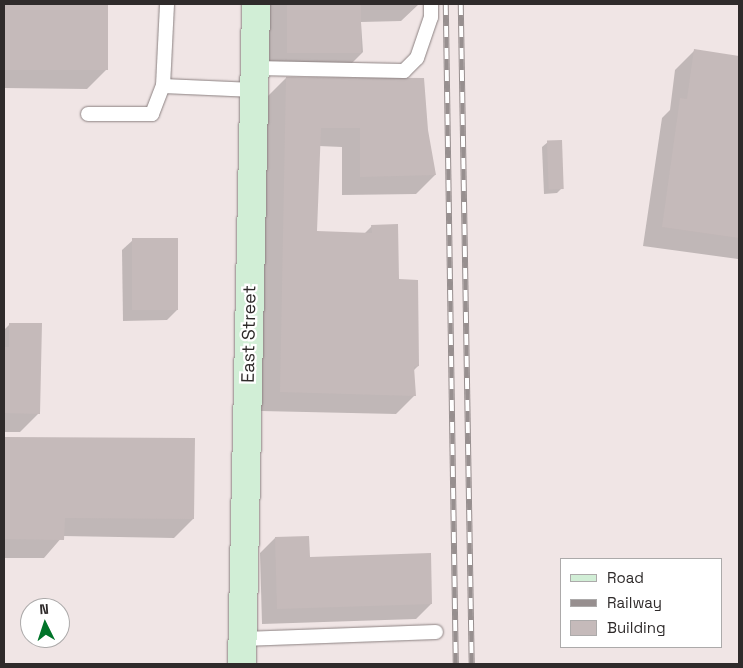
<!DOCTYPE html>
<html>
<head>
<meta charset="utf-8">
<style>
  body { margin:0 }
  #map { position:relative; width:743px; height:668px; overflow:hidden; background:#f0e5e5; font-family:"Space Grotesk",sans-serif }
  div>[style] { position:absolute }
  .shadow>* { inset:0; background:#0003 }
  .building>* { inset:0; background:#c5baba; transform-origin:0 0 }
  .roads { filter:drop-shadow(0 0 1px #8b8181) drop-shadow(0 0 1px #8b8181) }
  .service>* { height:14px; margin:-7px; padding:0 7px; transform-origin:7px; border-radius:7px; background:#fff }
  .secondary>* { height:28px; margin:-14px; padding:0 14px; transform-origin:14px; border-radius:14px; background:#d1eed6 }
  .rail>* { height:5.5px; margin-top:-2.75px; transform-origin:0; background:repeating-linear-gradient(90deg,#fff 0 11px,#978f8f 0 22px); box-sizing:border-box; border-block:1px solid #978f8f }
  span { translate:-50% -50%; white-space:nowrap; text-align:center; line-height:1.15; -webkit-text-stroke:4.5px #fff; paint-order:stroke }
  .street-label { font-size:18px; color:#2f2b2b }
  .frame { position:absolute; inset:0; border:5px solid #2f2b2b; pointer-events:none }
  .legend { position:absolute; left:560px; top:558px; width:162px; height:90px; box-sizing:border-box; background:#fff; border:1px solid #acaaaa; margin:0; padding:6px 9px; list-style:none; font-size:15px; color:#2f2b2b }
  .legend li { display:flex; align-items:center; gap:10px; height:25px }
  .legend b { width:25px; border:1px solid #acaaaa }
  .north { position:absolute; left:20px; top:598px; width:50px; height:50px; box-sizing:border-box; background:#fff; border:1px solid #acaaaa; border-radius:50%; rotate:356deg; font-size:14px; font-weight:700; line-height:20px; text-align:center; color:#2f2b2b }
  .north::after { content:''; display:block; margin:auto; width:18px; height:22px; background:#007429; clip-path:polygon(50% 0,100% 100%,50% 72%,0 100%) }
</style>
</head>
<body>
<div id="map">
  <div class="shadow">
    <div style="clip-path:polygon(4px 4px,107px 4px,106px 70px,87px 89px,4px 88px)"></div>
    <div style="clip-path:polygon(268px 4px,419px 4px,401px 21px,361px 22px,363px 52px,344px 71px,267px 71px)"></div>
    <div style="clip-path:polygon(694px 51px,739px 57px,738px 259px,643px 246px,662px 118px,670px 110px,675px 70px)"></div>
    <div style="clip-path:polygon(286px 78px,426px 130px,435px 175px,416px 194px,342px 195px,342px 147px,319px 146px,316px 232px,364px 234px,372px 226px,398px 281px,418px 366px,413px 371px,415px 395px,396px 414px,261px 411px,267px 97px)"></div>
    <div style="clip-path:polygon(548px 142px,562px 188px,557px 193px,544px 194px,542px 147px)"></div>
    <div style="clip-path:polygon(133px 240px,177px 310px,167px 320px,123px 321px,122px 250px)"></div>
    <div style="clip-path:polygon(10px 324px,39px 413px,20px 432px,4px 432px,4px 330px)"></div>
    <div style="clip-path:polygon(4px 438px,193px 440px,193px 519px,174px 538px,63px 536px,44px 558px,4px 558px)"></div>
    <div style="clip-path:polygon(275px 538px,309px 558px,431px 604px,416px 619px,262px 624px,260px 553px)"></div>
  </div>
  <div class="building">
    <div style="left:4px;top:4px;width:104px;height:66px"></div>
    <div style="left:287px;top:4px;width:74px;height:49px"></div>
    <div style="clip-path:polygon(694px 49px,739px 56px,739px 238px,662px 227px,680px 98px,687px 99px)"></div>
    <div style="clip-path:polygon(286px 77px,424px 78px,428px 130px,436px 175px,360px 177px,360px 128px,321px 128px,317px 231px,372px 233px,371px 225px,398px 224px,399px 279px,418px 280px,419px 366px,414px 367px,416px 396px,280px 392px)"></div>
    <div style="left:562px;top:140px;width:49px;height:15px;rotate:88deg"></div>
    <div style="left:178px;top:238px;width:72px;height:46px;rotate:90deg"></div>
    <div style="clip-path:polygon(9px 323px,42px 323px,40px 414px,4px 413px,4px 347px,9px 347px)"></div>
    <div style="clip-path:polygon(4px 437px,195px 438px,194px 519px,65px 518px,64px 540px,4px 539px)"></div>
    <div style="clip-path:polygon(309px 536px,310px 557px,431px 553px,432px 604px,277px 609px,275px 537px)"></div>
  </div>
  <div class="roads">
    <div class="service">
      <div style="left:255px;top:68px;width:149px;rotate:1.2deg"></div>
      <div style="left:404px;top:71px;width:18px;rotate:-45deg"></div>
      <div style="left:417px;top:58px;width:43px;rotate:-71.1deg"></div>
      <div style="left:431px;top:17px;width:13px;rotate:-90deg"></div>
      <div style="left:163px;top:86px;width:91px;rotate:2.5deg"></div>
      <div style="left:88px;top:114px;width:64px"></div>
      <div style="left:152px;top:114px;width:30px;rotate:-69deg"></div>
      <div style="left:163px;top:86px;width:82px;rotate:-87.2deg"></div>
      <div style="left:243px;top:639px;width:193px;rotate:-2.1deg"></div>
    </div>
    <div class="secondary">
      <div style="left:242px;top:664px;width:660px;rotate:-88.78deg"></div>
    </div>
  </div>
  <div class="rail">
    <div style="left:446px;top:4px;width:660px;rotate:89.13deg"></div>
    <div style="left:461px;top:4px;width:660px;rotate:89.05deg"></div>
  </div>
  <div class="street-label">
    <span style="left:249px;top:334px;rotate:-89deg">East Street</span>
  </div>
  <div class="frame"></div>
  <ul class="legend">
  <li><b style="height:6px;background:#d1eed6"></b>Road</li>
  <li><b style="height:6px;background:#978f8f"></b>Railway</li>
  <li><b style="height:14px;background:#c5baba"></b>Building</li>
  </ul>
  <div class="north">N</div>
</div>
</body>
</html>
